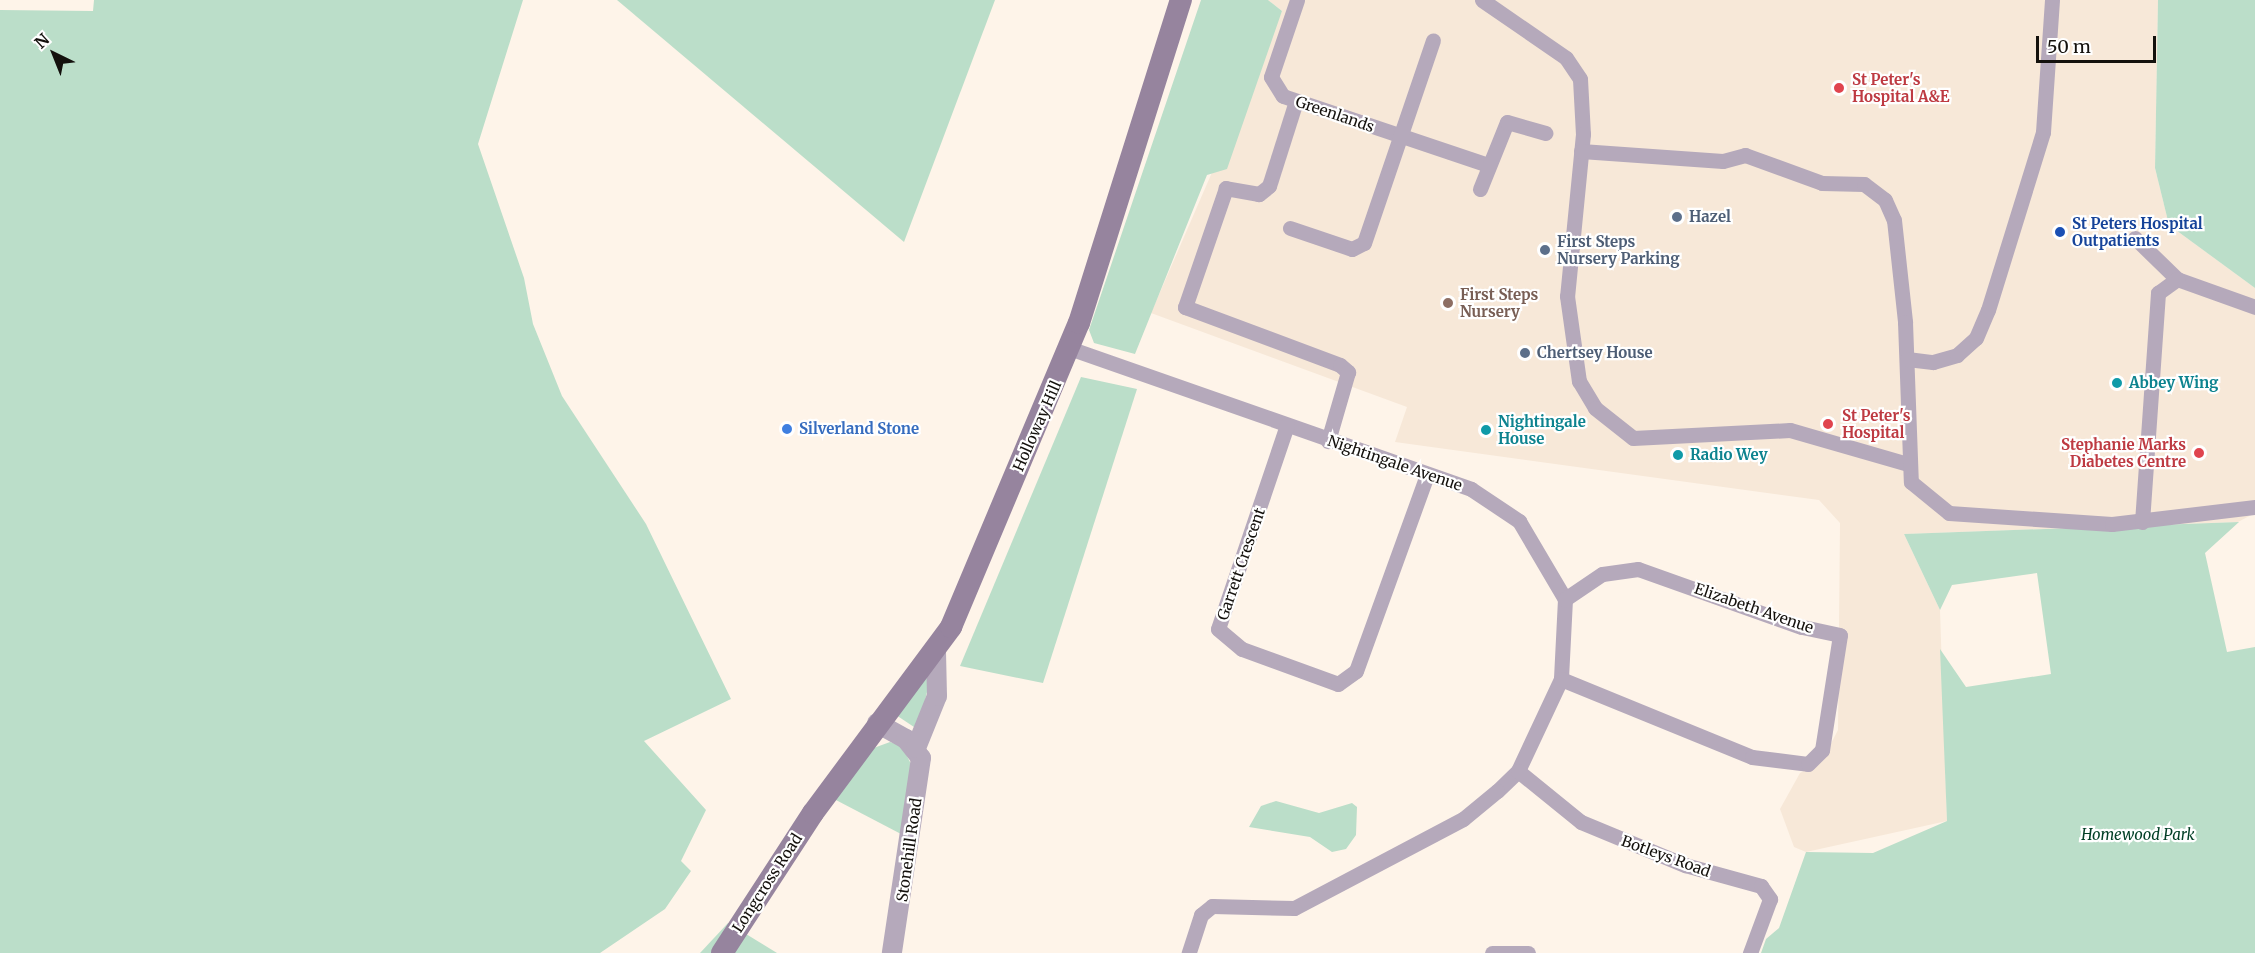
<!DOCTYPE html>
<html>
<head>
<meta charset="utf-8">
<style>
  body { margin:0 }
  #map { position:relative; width:2255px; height:953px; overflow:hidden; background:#fef4e9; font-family:Merriweather,serif }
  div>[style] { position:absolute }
  .built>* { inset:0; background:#f7e8d8 }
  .green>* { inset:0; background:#bbdec9 }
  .minor>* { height:15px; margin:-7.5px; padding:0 7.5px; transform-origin:7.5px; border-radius:7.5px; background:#b5a9bb }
  .tertiary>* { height:20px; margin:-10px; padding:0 10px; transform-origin:10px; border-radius:10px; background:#b5a9bb }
  .secondary>* { height:22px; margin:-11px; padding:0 11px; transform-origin:11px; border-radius:11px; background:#96849e }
  .dots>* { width:16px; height:16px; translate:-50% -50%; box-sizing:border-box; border:3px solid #fff; border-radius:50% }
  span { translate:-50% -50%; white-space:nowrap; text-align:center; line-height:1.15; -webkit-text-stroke:4.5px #fff; paint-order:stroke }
  .health-label { font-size:15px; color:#be3a42; font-weight:700 }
  .left { translate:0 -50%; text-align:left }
  .right { translate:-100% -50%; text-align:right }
  .street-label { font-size:15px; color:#14110d }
  .service-label { font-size:15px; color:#4e5e75; font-weight:700 }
  .transit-label { font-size:15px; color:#164399; font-weight:700 }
  .education-label { font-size:15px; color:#785e54; font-weight:700 }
  .culture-label { font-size:15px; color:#0d838f; font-weight:700 }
  .shop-label { font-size:15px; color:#366cbe; font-weight:700 }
  .park-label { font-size:15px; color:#034027; font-style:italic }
  .north { position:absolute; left:24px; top:24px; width:60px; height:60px; -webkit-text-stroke:4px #fff; paint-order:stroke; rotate:317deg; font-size:16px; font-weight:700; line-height:24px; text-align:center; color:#14110d }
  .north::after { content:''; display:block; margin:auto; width:21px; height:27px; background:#14110d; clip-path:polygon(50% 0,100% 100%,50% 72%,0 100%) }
  .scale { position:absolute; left:2036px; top:36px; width:120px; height:27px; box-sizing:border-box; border:3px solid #14110d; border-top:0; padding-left:8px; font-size:18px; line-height:21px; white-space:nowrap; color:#14110d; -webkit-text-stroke:4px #fff; paint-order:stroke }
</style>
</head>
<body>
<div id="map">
  <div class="built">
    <div style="clip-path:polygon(1268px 0,2158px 0,2155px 168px,2169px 225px,2255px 288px,2255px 513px,2238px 522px,1904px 534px,1940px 610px,1947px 821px,1806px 852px,1794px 847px,1780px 809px,1800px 773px,1822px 761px,1838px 730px,1840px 523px,1819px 500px,1395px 442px,1407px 407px,1151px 313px,1282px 11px)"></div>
  </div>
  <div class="green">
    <div style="clip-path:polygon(94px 0,523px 0,478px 144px,524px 278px,533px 324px,562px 396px,646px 524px,731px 699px,644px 741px,706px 810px,681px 861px,691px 871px,665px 909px,600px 953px,0 953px,0 10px,93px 11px)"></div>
    <div style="clip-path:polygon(617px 0,995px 0,904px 242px)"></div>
    <div style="clip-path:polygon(1201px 0,1268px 0,1282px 11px,1227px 169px,1207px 175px,1135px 354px,1094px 343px,1089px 330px)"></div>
    <div style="clip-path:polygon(2158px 0,2255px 0,2255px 288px,2169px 225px,2155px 168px)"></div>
    <div style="clip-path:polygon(1081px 377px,1137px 389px,1043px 683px,960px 666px)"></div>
    <div style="clip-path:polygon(2239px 522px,2205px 553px,2227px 652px,2255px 647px,2255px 953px,1761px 953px,1766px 939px,1779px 928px,1806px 852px,1873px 853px,1947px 821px,1940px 649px,1966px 687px,2051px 674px,2037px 573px,1952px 585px,1940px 610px,1904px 534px)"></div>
    <div style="clip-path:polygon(932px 671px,924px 705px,917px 729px,896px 715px)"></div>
    <div style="clip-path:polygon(890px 742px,902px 746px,913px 768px,901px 834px,834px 799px,871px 749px)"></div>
    <div style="clip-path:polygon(1276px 801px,1319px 813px,1352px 803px,1357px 807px,1356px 835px,1346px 849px,1332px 852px,1310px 837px,1249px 827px,1261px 806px)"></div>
    <div style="clip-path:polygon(728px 923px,777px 953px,700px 953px)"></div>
  </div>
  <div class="minor">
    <div style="left:1297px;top:0;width:81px;rotate:108.7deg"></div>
    <div style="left:1271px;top:77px;width:22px;rotate:58deg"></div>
    <div style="left:1283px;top:96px;width:216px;rotate:18.6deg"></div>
    <div style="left:1482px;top:0;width:102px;rotate:34.6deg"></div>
    <div style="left:1566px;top:58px;width:25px;rotate:56deg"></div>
    <div style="left:1580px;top:79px;width:55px;rotate:86.9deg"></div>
    <div style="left:1583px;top:134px;width:163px;rotate:95.6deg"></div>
    <div style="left:1567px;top:296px;width:86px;rotate:82deg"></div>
    <div style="left:1579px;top:381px;width:31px;rotate:59deg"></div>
    <div style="left:1595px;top:408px;width:48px;rotate:38.3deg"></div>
    <div style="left:1633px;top:438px;width:157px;rotate:-2.9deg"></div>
    <div style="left:1790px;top:430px;width:123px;rotate:16.1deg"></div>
    <div style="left:1296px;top:101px;width:89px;rotate:107.6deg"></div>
    <div style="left:1269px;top:186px;width:13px;rotate:141deg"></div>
    <div style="left:1259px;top:194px;width:34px;rotate:-170deg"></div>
    <div style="left:1226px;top:188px;width:126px;rotate:109deg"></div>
    <div style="left:1185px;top:307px;width:165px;rotate:20.5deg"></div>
    <div style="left:1340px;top:365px;width:11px;rotate:41deg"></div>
    <div style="left:1348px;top:372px;width:72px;rotate:106.2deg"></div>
    <div style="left:1581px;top:151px;width:142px;rotate:4deg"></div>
    <div style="left:1723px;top:161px;width:23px;rotate:-15deg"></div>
    <div style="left:1745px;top:155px;width:82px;rotate:20deg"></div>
    <div style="left:1822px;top:183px;width:42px;rotate:1.4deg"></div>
    <div style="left:1864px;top:184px;width:26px;rotate:37deg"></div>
    <div style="left:1885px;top:200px;width:22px;rotate:66deg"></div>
    <div style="left:1894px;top:220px;width:103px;rotate:83.8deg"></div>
    <div style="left:1905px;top:322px;width:160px;rotate:87.9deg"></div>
    <div style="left:1911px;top:482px;width:49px;rotate:39.2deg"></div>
    <div style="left:1949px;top:513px;width:163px;rotate:3.9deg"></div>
    <div style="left:2112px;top:524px;width:144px;rotate:-6.8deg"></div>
    <div style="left:1480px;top:189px;width:72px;rotate:-68.1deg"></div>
    <div style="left:1507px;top:122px;width:40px;rotate:16deg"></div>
    <div style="left:1290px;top:228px;width:65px;rotate:18.7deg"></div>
    <div style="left:1352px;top:249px;width:13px;rotate:-27deg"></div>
    <div style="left:1364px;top:243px;width:214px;rotate:-71.2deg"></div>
    <div style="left:2135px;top:238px;width:59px;rotate:44.3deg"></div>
    <div style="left:2177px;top:279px;width:83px;rotate:19.7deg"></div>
    <div style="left:1069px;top:348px;width:426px;rotate:19.3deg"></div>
    <div style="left:1471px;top:489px;width:58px;rotate:33.7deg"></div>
    <div style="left:1519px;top:521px;width:91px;rotate:59.5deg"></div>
    <div style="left:1565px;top:599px;width:80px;rotate:92.9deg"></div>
    <div style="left:1561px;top:679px;width:102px;rotate:115.1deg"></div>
    <div style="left:1518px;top:771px;width:29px;rotate:136deg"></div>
    <div style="left:1497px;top:791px;width:44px;rotate:140.5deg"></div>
    <div style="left:1463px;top:819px;width:191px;rotate:152.2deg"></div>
    <div style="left:1294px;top:908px;width:82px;rotate:-178.6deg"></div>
    <div style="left:1212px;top:906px;width:14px;rotate:141deg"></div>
    <div style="left:1201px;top:915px;width:40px;rotate:108deg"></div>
    <div style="left:1907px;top:359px;width:26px;rotate:7deg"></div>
    <div style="left:1933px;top:362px;width:25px;rotate:-16deg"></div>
    <div style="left:1957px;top:355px;width:25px;rotate:-42deg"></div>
    <div style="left:1976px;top:338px;width:30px;rotate:-67deg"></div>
    <div style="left:1988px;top:310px;width:186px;rotate:-72.8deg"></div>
    <div style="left:2043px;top:132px;width:132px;rotate:-86.1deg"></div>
    <div style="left:1287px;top:425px;width:215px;rotate:108.7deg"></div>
    <div style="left:1218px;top:629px;width:31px;rotate:40deg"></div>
    <div style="left:1242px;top:649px;width:102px;rotate:20deg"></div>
    <div style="left:1338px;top:684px;width:22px;rotate:-36deg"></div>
    <div style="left:1356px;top:671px;width:208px;rotate:-70.1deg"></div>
    <div style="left:2142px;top:522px;width:230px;rotate:-86deg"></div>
    <div style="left:2158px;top:293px;width:24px;rotate:-36deg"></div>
    <div style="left:1561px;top:679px;width:206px;rotate:22.2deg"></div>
    <div style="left:1752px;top:757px;width:56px;rotate:7.1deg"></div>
    <div style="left:1808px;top:764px;width:20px;rotate:-45deg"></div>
    <div style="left:1822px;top:750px;width:116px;rotate:-81.1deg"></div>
    <div style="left:1840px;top:635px;width:40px;rotate:-168deg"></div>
    <div style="left:1801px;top:627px;width:173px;rotate:-160.4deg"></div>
    <div style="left:1638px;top:569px;width:36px;rotate:172deg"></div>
    <div style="left:1602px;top:574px;width:45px;rotate:146deg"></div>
    <div style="left:1518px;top:771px;width:81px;rotate:39deg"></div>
    <div style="left:1581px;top:822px;width:113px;rotate:22.5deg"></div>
    <div style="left:1685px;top:865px;width:79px;rotate:15.4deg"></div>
    <div style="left:1761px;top:886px;width:16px;rotate:55deg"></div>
    <div style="left:1770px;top:899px;width:58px;rotate:110.3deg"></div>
    <div style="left:1492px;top:953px;width:36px"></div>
  </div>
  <div class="tertiary">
    <div style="left:877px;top:723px;width:33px;rotate:29deg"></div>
    <div style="left:906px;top:739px;width:24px;rotate:52deg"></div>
    <div style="left:921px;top:758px;width:197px;rotate:98.5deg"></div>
    <div style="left:916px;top:748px;width:56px;rotate:-68deg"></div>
    <div style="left:937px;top:696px;width:45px;rotate:-91.3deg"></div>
  </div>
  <div class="secondary">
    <div style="left:722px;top:953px;width:167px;rotate:-57deg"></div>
    <div style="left:813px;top:813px;width:232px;rotate:-53.4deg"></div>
    <div style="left:951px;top:627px;width:330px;rotate:-67.2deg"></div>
    <div style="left:1079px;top:323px;width:339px;rotate:-72.5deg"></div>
  </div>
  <div class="dots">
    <div style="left:1839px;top:88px;background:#e0444e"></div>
    <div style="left:1677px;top:217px;background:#5c6f8a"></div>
    <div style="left:2060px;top:232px;background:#1a4fb4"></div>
    <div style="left:1545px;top:250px;background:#5c6f8a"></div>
    <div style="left:1448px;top:303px;background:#8d6e63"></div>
    <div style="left:1525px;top:353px;background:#5c6f8a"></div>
    <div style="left:2117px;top:383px;background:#0f9aa8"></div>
    <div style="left:1828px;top:424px;background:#e0444e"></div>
    <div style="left:787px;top:429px;background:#3f7fe0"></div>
    <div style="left:1486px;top:430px;background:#0f9aa8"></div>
    <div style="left:2199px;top:453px;background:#e0444e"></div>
    <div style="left:1678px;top:455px;background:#0f9aa8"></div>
  </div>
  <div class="health-label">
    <span class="left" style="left:1852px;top:88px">St Peter's<br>Hospital A&amp;E</span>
    <span class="left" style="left:1842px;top:424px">St Peter's<br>Hospital</span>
    <span class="right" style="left:2186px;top:453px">Stephanie Marks<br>Diabetes Centre</span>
  </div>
  <div class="street-label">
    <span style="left:1335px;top:114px;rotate:19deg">Greenlands</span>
    <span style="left:1037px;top:426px;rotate:-66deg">Holloway Hill</span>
    <span style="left:1395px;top:463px;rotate:19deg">Nightingale Avenue</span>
    <span style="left:1241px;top:564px;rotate:-71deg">Garrett Crescent</span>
    <span style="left:1754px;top:608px;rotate:19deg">Elizabeth Avenue</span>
    <span style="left:909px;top:850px;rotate:-82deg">Stonehill Road</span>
    <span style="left:1666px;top:856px;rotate:20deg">Botleys Road</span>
    <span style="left:767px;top:883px;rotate:-57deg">Longcross Road</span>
  </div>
  <div class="service-label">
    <span class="left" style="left:1689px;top:217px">Hazel</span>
    <span class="left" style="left:1557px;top:250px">First Steps<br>Nursery Parking</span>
    <span class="left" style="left:1537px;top:353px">Chertsey House</span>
  </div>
  <div class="transit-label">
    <span class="left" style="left:2072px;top:232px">St Peters Hospital<br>Outpatients</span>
  </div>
  <div class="education-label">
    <span class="left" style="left:1460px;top:303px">First Steps<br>Nursery</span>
  </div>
  <div class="culture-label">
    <span class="left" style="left:2129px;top:383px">Abbey Wing</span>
    <span class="left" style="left:1498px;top:430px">Nightingale<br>House</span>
    <span class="left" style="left:1690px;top:455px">Radio Wey</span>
  </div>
  <div class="shop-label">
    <span class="left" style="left:799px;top:429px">Silverland Stone</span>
  </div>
  <div class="park-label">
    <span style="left:2138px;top:835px">Homewood Park</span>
  </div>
  <div class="north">N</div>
  <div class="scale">50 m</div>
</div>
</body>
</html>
